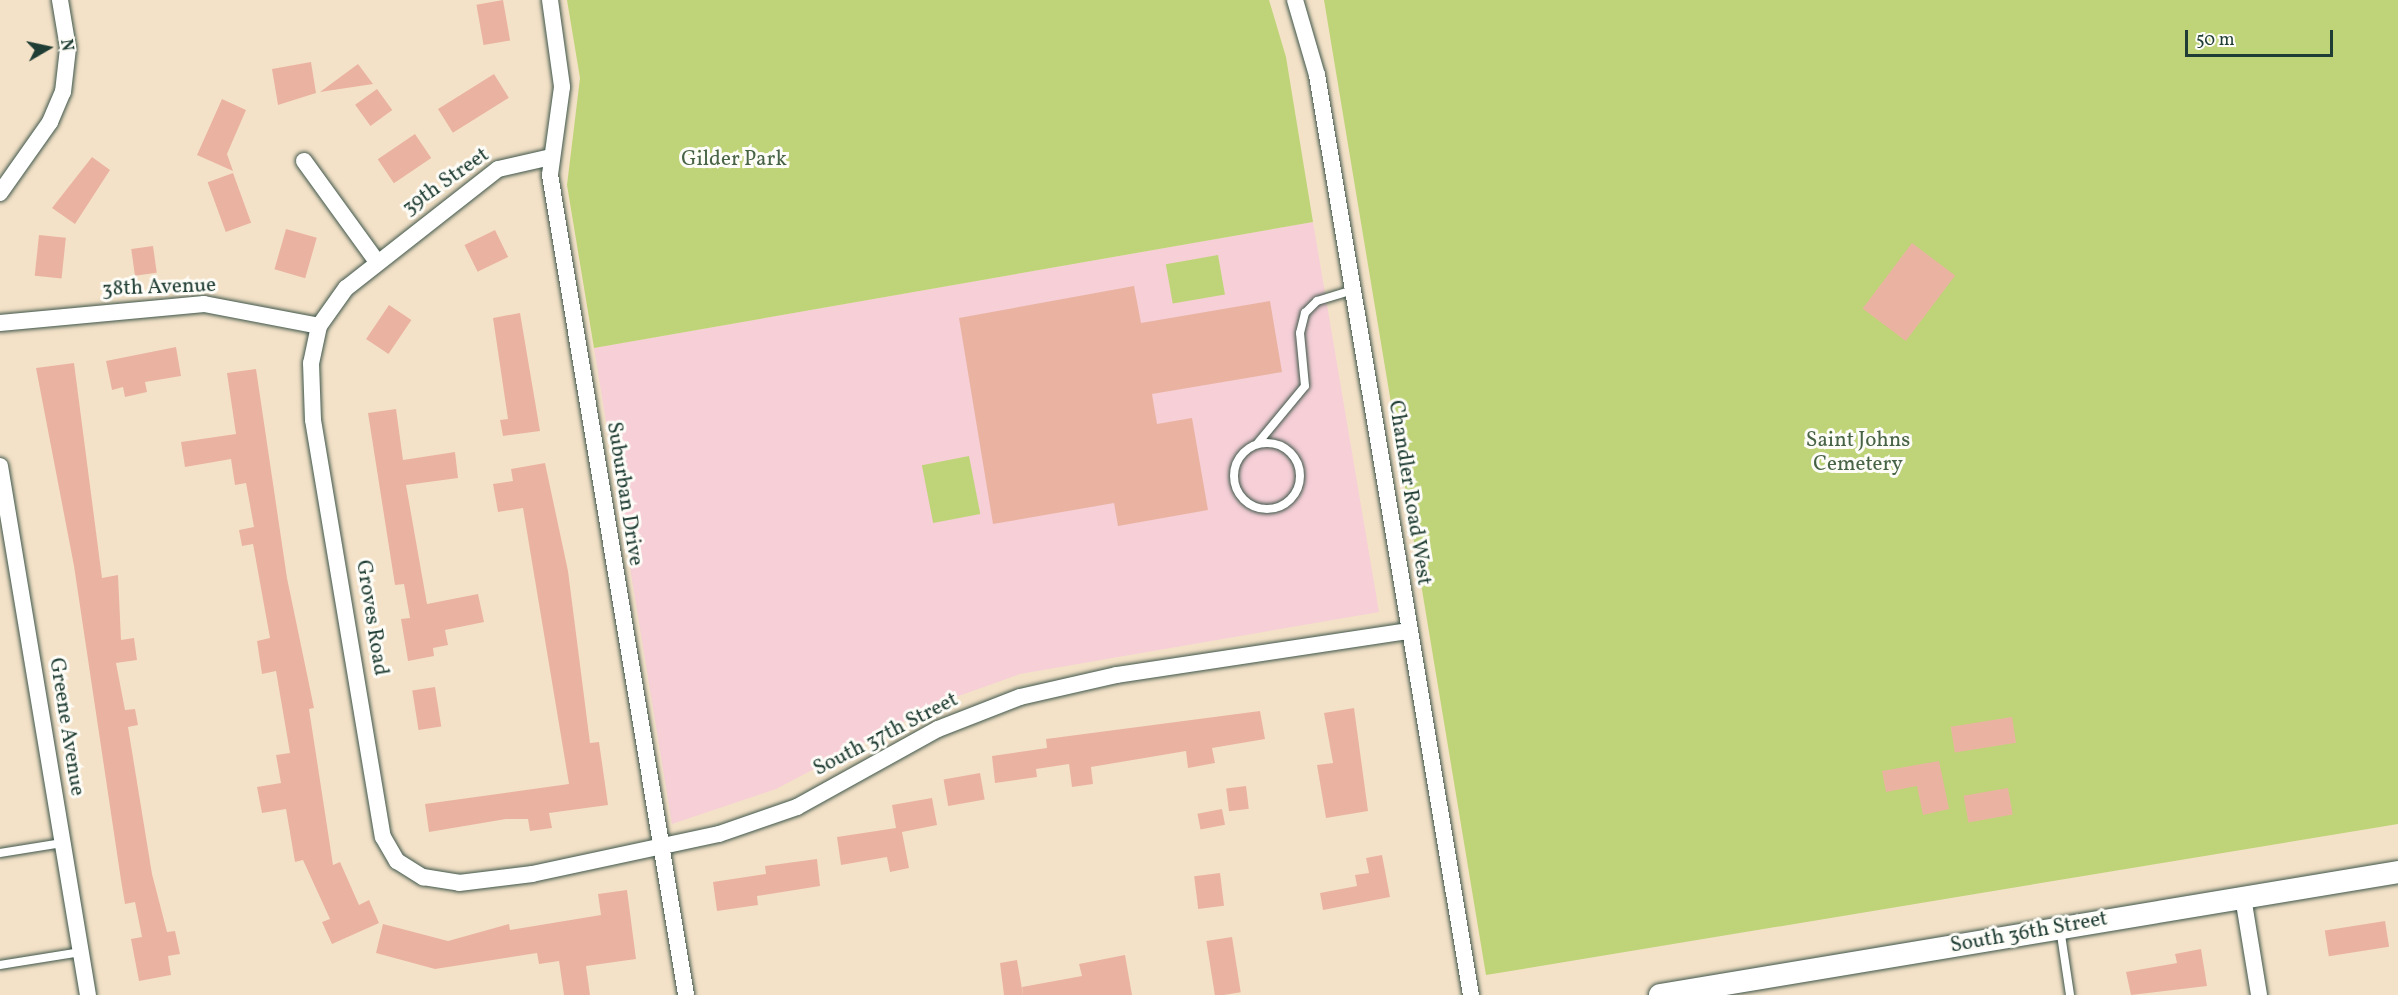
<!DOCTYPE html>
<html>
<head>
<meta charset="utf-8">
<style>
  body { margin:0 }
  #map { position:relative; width:2398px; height:995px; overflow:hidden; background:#f4e2c8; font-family:Vollkorn,serif }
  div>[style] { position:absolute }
  .built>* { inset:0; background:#f6cfd7 }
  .green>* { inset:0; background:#bfd478; transform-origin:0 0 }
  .building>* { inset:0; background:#eab3a1; transform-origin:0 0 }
  .roads { filter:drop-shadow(0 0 2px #3f564a) drop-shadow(0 0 2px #3f564a) }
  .lane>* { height:8px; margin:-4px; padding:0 4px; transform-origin:4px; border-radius:4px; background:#fff }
  .lane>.ring { margin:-4px; padding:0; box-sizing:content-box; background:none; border:8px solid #fff; border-radius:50% }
  .street>* { height:16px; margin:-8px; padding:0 8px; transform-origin:8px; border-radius:8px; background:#fff }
  .secondary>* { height:22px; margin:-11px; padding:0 11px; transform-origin:11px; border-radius:11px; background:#fff }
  span { translate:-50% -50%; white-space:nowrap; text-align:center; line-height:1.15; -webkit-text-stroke:6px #fdfcf7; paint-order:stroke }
  .park-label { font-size:21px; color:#476345 }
  .street-label { font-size:21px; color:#1f3d34 }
  .north { position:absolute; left:18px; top:18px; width:60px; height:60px; -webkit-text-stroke:4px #fdfcf7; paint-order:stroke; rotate:81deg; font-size:16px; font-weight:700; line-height:24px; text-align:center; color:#1f3d34 }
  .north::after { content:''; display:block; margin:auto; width:21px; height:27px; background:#1f3d34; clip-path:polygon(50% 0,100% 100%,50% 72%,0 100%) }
  .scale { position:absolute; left:2185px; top:30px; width:148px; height:27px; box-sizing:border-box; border:3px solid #1f3d34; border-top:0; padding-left:8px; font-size:18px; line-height:21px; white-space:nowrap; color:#1f3d34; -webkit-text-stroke:4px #fdfcf7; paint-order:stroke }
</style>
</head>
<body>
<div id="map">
  <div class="built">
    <div style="clip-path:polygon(1313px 222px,1379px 612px,1020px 674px,942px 702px,776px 789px,672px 824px,594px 348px)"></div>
  </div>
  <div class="green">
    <div style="clip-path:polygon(567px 0,1269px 0,1286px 57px,1313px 222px,594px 348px,567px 185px,580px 78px)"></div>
    <div style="clip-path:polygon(1324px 0,2398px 0,2398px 824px,1486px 975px)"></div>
    <div style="left:1218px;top:255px;width:40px;height:53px;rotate:80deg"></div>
    <div style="left:969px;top:456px;width:59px;height:48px;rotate:79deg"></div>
  </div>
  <div class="building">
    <div style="left:503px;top:0;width:41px;height:27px;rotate:80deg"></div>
    <div style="clip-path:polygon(311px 62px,316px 93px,278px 105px,272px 69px)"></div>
    <div style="clip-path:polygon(358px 64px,373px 84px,320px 92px)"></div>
    <div style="left:494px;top:74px;width:28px;height:66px;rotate:58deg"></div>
    <div style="left:377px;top:89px;width:26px;height:27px;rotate:54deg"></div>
    <div style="clip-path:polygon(222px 99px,246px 110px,227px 154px,233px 171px,197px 155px)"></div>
    <div style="left:415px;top:134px;width:29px;height:45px;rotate:56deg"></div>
    <div style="clip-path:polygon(92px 157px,110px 170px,75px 224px,52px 208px)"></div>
    <div style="left:233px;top:173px;width:53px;height:27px;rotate:70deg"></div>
    <div style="left:286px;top:229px;width:32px;height:42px;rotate:16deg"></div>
    <div style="left:495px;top:230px;width:30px;height:34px;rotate:64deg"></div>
    <div style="left:39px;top:235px;width:27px;height:41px;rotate:6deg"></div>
    <div style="left:1912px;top:243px;width:54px;height:82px;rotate:37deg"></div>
    <div style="left:153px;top:246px;width:27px;height:22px;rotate:82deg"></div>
    <div style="clip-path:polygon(1134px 286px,1141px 323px,1270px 301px,1282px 372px,1152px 394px,1157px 424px,1192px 418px,1208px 510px,1118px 526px,1114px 503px,993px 524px,959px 318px)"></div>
    <div style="left:389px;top:305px;width:27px;height:41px;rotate:34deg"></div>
    <div style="clip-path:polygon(520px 313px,540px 431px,503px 436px,500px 420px,508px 419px,493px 318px)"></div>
    <div style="clip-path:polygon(176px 347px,181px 376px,145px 382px,147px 392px,125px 397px,123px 387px,112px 390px,106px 361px)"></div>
    <div style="clip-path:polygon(74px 363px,102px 578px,118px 575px,121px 640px,134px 638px,137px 660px,116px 663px,125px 710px,135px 709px,138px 725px,128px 727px,152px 874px,167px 932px,175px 931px,180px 954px,168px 956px,171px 975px,139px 981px,131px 939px,142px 937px,135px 902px,125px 904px,121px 880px,74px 566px,36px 368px)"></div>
    <div style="clip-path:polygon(256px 369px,287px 578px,314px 708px,309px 709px,333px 865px,340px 862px,359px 905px,369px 900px,379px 923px,332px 944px,322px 922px,330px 919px,303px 860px,295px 862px,286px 809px,262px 813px,257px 787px,281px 783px,276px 755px,290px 753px,276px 671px,262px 674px,257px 641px,270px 638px,253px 544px,242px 546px,239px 530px,254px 527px,246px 483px,235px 485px,231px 459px,185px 467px,181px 442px,236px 434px,227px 373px)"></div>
    <div style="clip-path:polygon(396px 409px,403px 460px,455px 452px,458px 478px,406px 485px,427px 604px,478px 594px,484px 622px,445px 630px,448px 645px,433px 648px,434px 656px,408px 661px,401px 619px,410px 618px,404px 584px,395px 585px,368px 413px)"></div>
    <div style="clip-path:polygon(545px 463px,568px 571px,590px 743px,599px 742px,608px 805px,549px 813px,552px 828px,530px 831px,528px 819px,506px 819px,429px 832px,425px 804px,569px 784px,523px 508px,498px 512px,493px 484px,513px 481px,511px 469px)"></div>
    <div style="left:435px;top:687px;width:40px;height:23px;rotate:81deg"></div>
    <div style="clip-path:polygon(1354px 708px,1368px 811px,1326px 818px,1317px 765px,1333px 763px,1324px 713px)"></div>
    <div style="clip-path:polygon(1260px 711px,1265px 739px,1212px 748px,1215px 763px,1188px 768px,1186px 751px,1091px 767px,1093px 784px,1072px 787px,1069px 764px,1036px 769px,1037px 777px,995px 783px,992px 756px,1047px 748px,1046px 739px)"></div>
    <div style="left:2012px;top:717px;width:26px;height:62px;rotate:81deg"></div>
    <div style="clip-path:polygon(1939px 761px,1949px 809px,1923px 815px,1917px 786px,1886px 792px,1882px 771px)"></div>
    <div style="left:980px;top:773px;width:27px;height:37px;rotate:80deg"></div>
    <div style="left:1246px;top:786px;width:23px;height:20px;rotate:83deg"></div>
    <div style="left:2008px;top:788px;width:27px;height:45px;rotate:80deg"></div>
    <div style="clip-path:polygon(932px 798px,937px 825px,902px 832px,909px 868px,890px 872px,887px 857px,841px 865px,837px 837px,896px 828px,892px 805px)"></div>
    <div style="left:1222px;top:809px;width:16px;height:25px;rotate:79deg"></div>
    <div style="clip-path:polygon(1382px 855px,1390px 897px,1323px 910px,1320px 893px,1357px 886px,1355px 875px,1369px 873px,1366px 858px)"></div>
    <div style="clip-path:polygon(817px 859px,820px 886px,757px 896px,758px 905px,717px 911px,713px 882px,766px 874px,765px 866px)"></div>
    <div style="left:1220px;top:873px;width:33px;height:26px;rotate:83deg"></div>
    <div style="clip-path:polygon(627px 890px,636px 959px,586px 966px,590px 995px,564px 995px,559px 961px,539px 964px,537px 953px,435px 969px,376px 953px,383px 924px,448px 941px,509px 924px,510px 930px,601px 915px,598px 894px)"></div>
    <div style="left:2385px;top:921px;width:26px;height:61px;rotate:81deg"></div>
    <div style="left:1232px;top:937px;width:56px;height:26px;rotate:81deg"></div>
    <div style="clip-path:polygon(2201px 949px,2207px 986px,2131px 995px,2126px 972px,2177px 963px,2175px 954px)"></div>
    <div style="clip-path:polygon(1125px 955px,1132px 995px,1023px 995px,1022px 987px,1082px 976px,1079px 964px)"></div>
    <div style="clip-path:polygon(1017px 960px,1023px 995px,1004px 995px,1000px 963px)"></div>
  </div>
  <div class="roads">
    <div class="lane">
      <div class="ring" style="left:1234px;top:443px;width:58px;height:58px"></div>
      <div style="left:1257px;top:444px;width:75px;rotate:-50.4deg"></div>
      <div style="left:1305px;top:386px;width:53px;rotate:-95.4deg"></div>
      <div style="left:1300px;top:333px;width:21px;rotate:-76deg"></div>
      <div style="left:1305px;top:313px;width:17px;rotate:-45deg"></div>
      <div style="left:1317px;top:301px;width:39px;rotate:-17deg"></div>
      <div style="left:0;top:853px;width:63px;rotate:-9.2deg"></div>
      <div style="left:2060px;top:928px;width:68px;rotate:81.5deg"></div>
      <div style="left:0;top:965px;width:82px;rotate:-9.1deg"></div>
    </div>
    <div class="street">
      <div style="left:550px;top:0;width:88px;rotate:82.1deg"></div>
      <div style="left:562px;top:87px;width:89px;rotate:97.8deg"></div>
      <div style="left:550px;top:175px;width:831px;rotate:80.58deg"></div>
      <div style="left:1295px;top:0;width:78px;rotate:73.7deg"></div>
      <div style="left:1317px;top:75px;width:933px;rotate:80.5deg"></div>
      <div style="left:551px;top:157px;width:54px;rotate:167.2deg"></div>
      <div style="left:498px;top:169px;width:193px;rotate:141.9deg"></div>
      <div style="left:346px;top:288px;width:47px;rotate:125.4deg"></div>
      <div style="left:319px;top:326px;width:38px;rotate:102deg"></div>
      <div style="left:311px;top:363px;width:57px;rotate:88deg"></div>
      <div style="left:313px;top:420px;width:423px;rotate:80.5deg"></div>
      <div style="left:383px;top:837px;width:28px;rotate:60deg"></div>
      <div style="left:397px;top:861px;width:31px;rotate:32deg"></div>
      <div style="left:423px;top:877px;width:36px;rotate:9deg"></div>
      <div style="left:459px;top:883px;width:74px;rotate:-7deg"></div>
      <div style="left:532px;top:874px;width:191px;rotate:-12.1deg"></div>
      <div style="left:719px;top:834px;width:83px;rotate:-19.1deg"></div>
      <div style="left:797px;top:807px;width:161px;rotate:-29deg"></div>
      <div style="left:938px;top:729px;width:88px;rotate:-21.3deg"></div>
      <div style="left:1020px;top:697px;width:99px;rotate:-12.8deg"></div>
      <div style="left:1117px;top:675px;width:294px;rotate:-8.6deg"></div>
      <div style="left:304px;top:161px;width:125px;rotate:54.1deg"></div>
      <div style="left:0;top:193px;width:87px;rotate:-54.8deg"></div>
      <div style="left:50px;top:122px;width:33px;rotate:-67deg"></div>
      <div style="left:63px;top:92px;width:44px;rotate:-83.5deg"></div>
      <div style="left:68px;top:48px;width:49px;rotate:-99.5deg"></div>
      <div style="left:0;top:323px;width:205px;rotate:-5.3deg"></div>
      <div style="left:204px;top:304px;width:117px;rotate:10.8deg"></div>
      <div style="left:0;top:466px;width:536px;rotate:80.56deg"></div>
      <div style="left:2243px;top:897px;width:99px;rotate:80.7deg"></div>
    </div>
    <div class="secondary">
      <div style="left:1660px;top:995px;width:748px;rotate:-9.46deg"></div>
    </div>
  </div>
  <div class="park-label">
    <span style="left:734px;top:160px">Gilder Park</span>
    <span style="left:1858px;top:453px">Saint Johns<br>Cemetery</span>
  </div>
  <div class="street-label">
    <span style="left:446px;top:182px;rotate:-35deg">39th Street</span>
    <span style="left:159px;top:288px;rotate:-2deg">38th Avenue</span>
    <span style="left:1409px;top:493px;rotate:81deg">Chandler Road West</span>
    <span style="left:624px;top:494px;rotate:81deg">Suburban Drive</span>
    <span style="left:371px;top:618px;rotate:81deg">Groves Road</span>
    <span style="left:66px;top:727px;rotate:81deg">Greene Avenue</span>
    <span style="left:886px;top:735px;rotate:-27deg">South 37th Street</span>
    <span style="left:2029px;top:933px;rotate:-10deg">South 36th Street</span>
  </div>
  <div class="north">N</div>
  <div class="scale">50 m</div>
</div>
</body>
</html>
